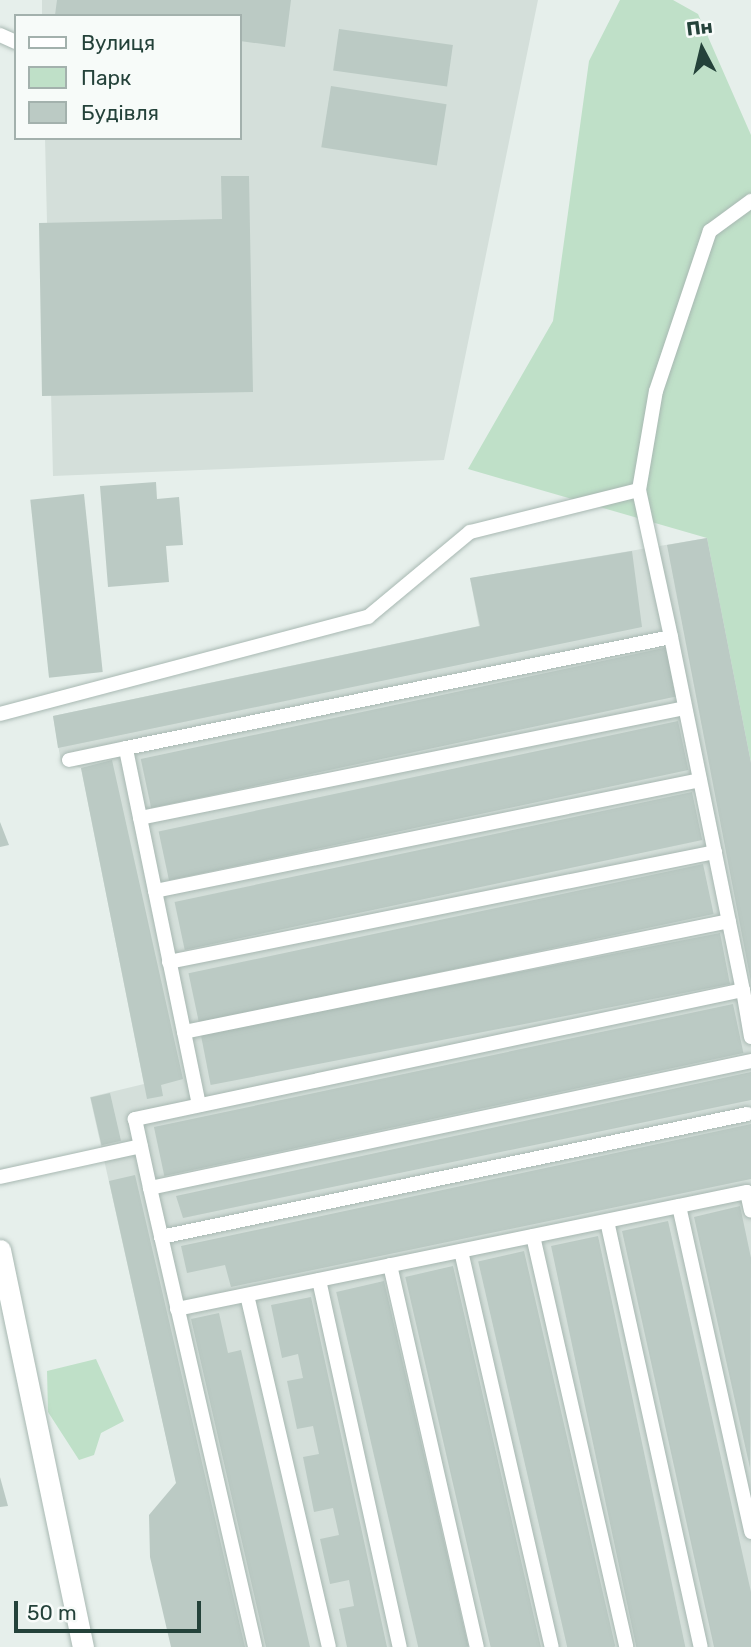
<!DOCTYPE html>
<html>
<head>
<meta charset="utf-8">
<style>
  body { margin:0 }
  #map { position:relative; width:751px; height:1647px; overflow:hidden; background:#e6efeb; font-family:Rubik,sans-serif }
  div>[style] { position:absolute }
  .built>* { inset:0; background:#d4dfda }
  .green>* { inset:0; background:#bfe0c8 }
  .building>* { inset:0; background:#bbcac4; transform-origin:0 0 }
  .roads { filter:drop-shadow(0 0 2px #a8b8b2) drop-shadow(0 0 2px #a8b8b2) }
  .service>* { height:14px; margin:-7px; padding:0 7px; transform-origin:7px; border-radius:7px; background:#fff }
  .secondary>* { height:21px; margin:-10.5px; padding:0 10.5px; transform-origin:10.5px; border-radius:10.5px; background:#fff }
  span { translate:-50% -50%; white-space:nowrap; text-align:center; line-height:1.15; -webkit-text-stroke:7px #f7fbf9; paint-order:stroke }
  .legend { position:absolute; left:14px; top:14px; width:228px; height:126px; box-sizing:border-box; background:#f7fbf9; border:2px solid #a3b1ad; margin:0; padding:9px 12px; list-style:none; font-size:21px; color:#24423a }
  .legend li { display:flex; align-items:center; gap:14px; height:35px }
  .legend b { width:35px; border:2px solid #a3b1ad }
  .north { position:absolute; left:667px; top:14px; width:70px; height:70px; -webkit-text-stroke:5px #f7fbf9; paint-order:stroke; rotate:353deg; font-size:19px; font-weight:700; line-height:28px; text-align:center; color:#24423a }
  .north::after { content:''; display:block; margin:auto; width:24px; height:32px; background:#24423a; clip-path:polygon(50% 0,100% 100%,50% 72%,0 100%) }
  .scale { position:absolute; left:14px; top:1601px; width:187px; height:32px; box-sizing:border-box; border:4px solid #24423a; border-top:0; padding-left:9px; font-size:21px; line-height:24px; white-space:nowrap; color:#24423a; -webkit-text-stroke:5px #f7fbf9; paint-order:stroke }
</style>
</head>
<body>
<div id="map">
  <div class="built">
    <div style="clip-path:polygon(42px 0,538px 0,444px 460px,53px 476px,45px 138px,240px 138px,240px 16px,42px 16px)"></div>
    <div style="clip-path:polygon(707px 538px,751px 763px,751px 1647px,213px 1647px,90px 1097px,144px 1084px,81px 768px,61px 762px,53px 716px,479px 626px,470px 578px)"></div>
  </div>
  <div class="green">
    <div style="clip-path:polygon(620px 0,673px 0,698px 14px,751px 135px,751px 763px,707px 538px,468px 469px,553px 321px,589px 61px)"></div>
    <div style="clip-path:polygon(96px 1359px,124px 1421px,101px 1433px,94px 1455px,79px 1460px,48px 1412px,47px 1371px)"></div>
  </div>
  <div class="building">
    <div style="clip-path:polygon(57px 0,291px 0,285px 47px,240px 41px,240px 16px,63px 16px,55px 15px)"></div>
    <div style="left:339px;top:29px;width:115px;height:42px;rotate:8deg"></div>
    <div style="left:331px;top:86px;width:117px;height:62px;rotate:9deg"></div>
    <div style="clip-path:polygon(221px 176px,249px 176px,253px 392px,42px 396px,39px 223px,222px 219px)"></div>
    <div style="clip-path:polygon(156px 482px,157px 499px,179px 497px,183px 545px,166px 546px,169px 582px,108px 587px,100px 486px)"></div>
    <div style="left:84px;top:494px;width:179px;height:54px;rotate:84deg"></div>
    <div style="clip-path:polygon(707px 538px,751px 763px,751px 982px,667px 545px)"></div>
    <div style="clip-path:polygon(632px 551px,642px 627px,58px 748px,53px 716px,480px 626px,470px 578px)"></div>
    <div style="left:668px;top:647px;width:50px;height:539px;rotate:78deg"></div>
    <div style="left:678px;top:721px;width:50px;height:531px;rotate:78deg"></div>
    <div style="clip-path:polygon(112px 760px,183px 1079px,161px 1085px,163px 1096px,147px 1099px,81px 768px)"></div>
    <div style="left:692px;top:792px;width:49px;height:529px;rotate:78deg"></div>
    <div style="clip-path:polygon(0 822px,9px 845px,0 847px)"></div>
    <div style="left:703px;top:864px;width:51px;height:526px;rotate:78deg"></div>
    <div style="left:720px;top:933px;width:52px;height:529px;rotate:79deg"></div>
    <div style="left:733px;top:1004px;width:50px;height:592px;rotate:78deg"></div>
    <div style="clip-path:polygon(751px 1072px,751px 1100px,183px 1218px,176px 1196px)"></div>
    <div style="left:110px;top:1093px;width:49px;height:20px;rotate:77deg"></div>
    <div style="clip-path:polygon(751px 1124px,751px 1179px,231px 1287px,225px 1265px,187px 1273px,181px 1246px)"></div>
    <div style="clip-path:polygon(135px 1175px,245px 1647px,171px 1647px,150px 1557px,149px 1515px,176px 1483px,109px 1181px)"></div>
    <div style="clip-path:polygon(740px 1206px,751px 1258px,750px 1468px,694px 1217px)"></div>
    <div style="clip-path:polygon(668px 1221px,751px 1592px,751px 1647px,714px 1647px,622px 1231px)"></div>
    <div style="left:598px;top:1236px;width:421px;height:48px;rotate:78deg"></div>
    <div style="left:524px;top:1251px;width:406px;height:47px;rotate:77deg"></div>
    <div style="left:453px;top:1266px;width:391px;height:49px;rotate:77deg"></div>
    <div style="left:384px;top:1281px;width:375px;height:49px;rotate:77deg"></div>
    <div style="clip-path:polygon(311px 1297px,387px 1647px,347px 1647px,339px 1609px,354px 1606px,349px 1580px,330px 1584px,320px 1539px,339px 1535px,333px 1508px,314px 1512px,303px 1457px,319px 1454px,313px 1426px,297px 1429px,287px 1381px,303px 1378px,298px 1354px,282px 1358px,271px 1305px)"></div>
    <div style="clip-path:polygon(219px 1313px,228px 1353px,241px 1350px,310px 1647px,266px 1647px,191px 1319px)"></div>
    <div style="clip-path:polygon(0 1477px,8px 1506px,0 1507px)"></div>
  </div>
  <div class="roads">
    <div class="service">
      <div style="left:0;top:35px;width:17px;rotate:24deg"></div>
      <div style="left:639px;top:490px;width:150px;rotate:77.7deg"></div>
      <div style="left:0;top:714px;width:381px;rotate:-14.8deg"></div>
      <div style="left:368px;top:617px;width:133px;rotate:-39.8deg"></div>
      <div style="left:470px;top:532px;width:174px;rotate:-14deg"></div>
      <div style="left:639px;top:490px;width:100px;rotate:-80.3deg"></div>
      <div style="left:656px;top:391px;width:169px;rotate:-71.4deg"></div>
      <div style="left:710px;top:231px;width:51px;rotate:-36.2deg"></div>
      <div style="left:69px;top:760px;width:58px;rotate:-11.9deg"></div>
      <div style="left:140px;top:818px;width:556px;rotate:-11.41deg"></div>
      <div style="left:155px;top:891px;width:556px;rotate:-11.51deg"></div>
      <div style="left:169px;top:962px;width:557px;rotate:-11.39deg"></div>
      <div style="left:184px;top:1032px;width:556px;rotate:-11.51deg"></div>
      <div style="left:751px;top:1037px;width:48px;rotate:-99.7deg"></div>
      <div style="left:743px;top:990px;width:622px;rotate:168.02deg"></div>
      <div style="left:135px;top:1119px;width:71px;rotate:77.7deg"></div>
      <div style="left:150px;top:1188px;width:614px;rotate:-11.93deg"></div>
      <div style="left:199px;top:1105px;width:364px;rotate:-101.6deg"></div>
      <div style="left:126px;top:748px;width:556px;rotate:-11.51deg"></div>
      <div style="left:671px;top:637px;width:360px;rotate:78.5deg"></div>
      <div style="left:0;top:1177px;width:144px;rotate:-12.4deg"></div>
      <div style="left:150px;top:1188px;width:471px;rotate:77.1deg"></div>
      <div style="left:679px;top:1206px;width:334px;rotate:77.5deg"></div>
      <div style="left:607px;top:1221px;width:436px;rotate:77.6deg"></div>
      <div style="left:533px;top:1236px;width:421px;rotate:77.2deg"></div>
      <div style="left:161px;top:1237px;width:599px;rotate:-11.85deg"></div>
      <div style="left:461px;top:1251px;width:406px;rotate:77.1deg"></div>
      <div style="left:390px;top:1265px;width:392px;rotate:77.2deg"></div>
      <div style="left:319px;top:1280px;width:376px;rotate:77.6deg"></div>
      <div style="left:247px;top:1295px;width:361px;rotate:76.9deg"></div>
      <div style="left:177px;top:1309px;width:582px;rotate:-11.6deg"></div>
      <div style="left:747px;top:1192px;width:19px;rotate:78deg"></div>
    </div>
    <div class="secondary">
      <div style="left:0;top:1250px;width:406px;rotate:78.2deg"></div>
    </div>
  </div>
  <ul class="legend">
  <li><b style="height:9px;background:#fff"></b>Вулиця</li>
  <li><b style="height:19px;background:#bfe0c8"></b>Парк</li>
  <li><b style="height:19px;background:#bbcac4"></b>Будівля</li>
  </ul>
  <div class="north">Пн</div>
  <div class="scale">50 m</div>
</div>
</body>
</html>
